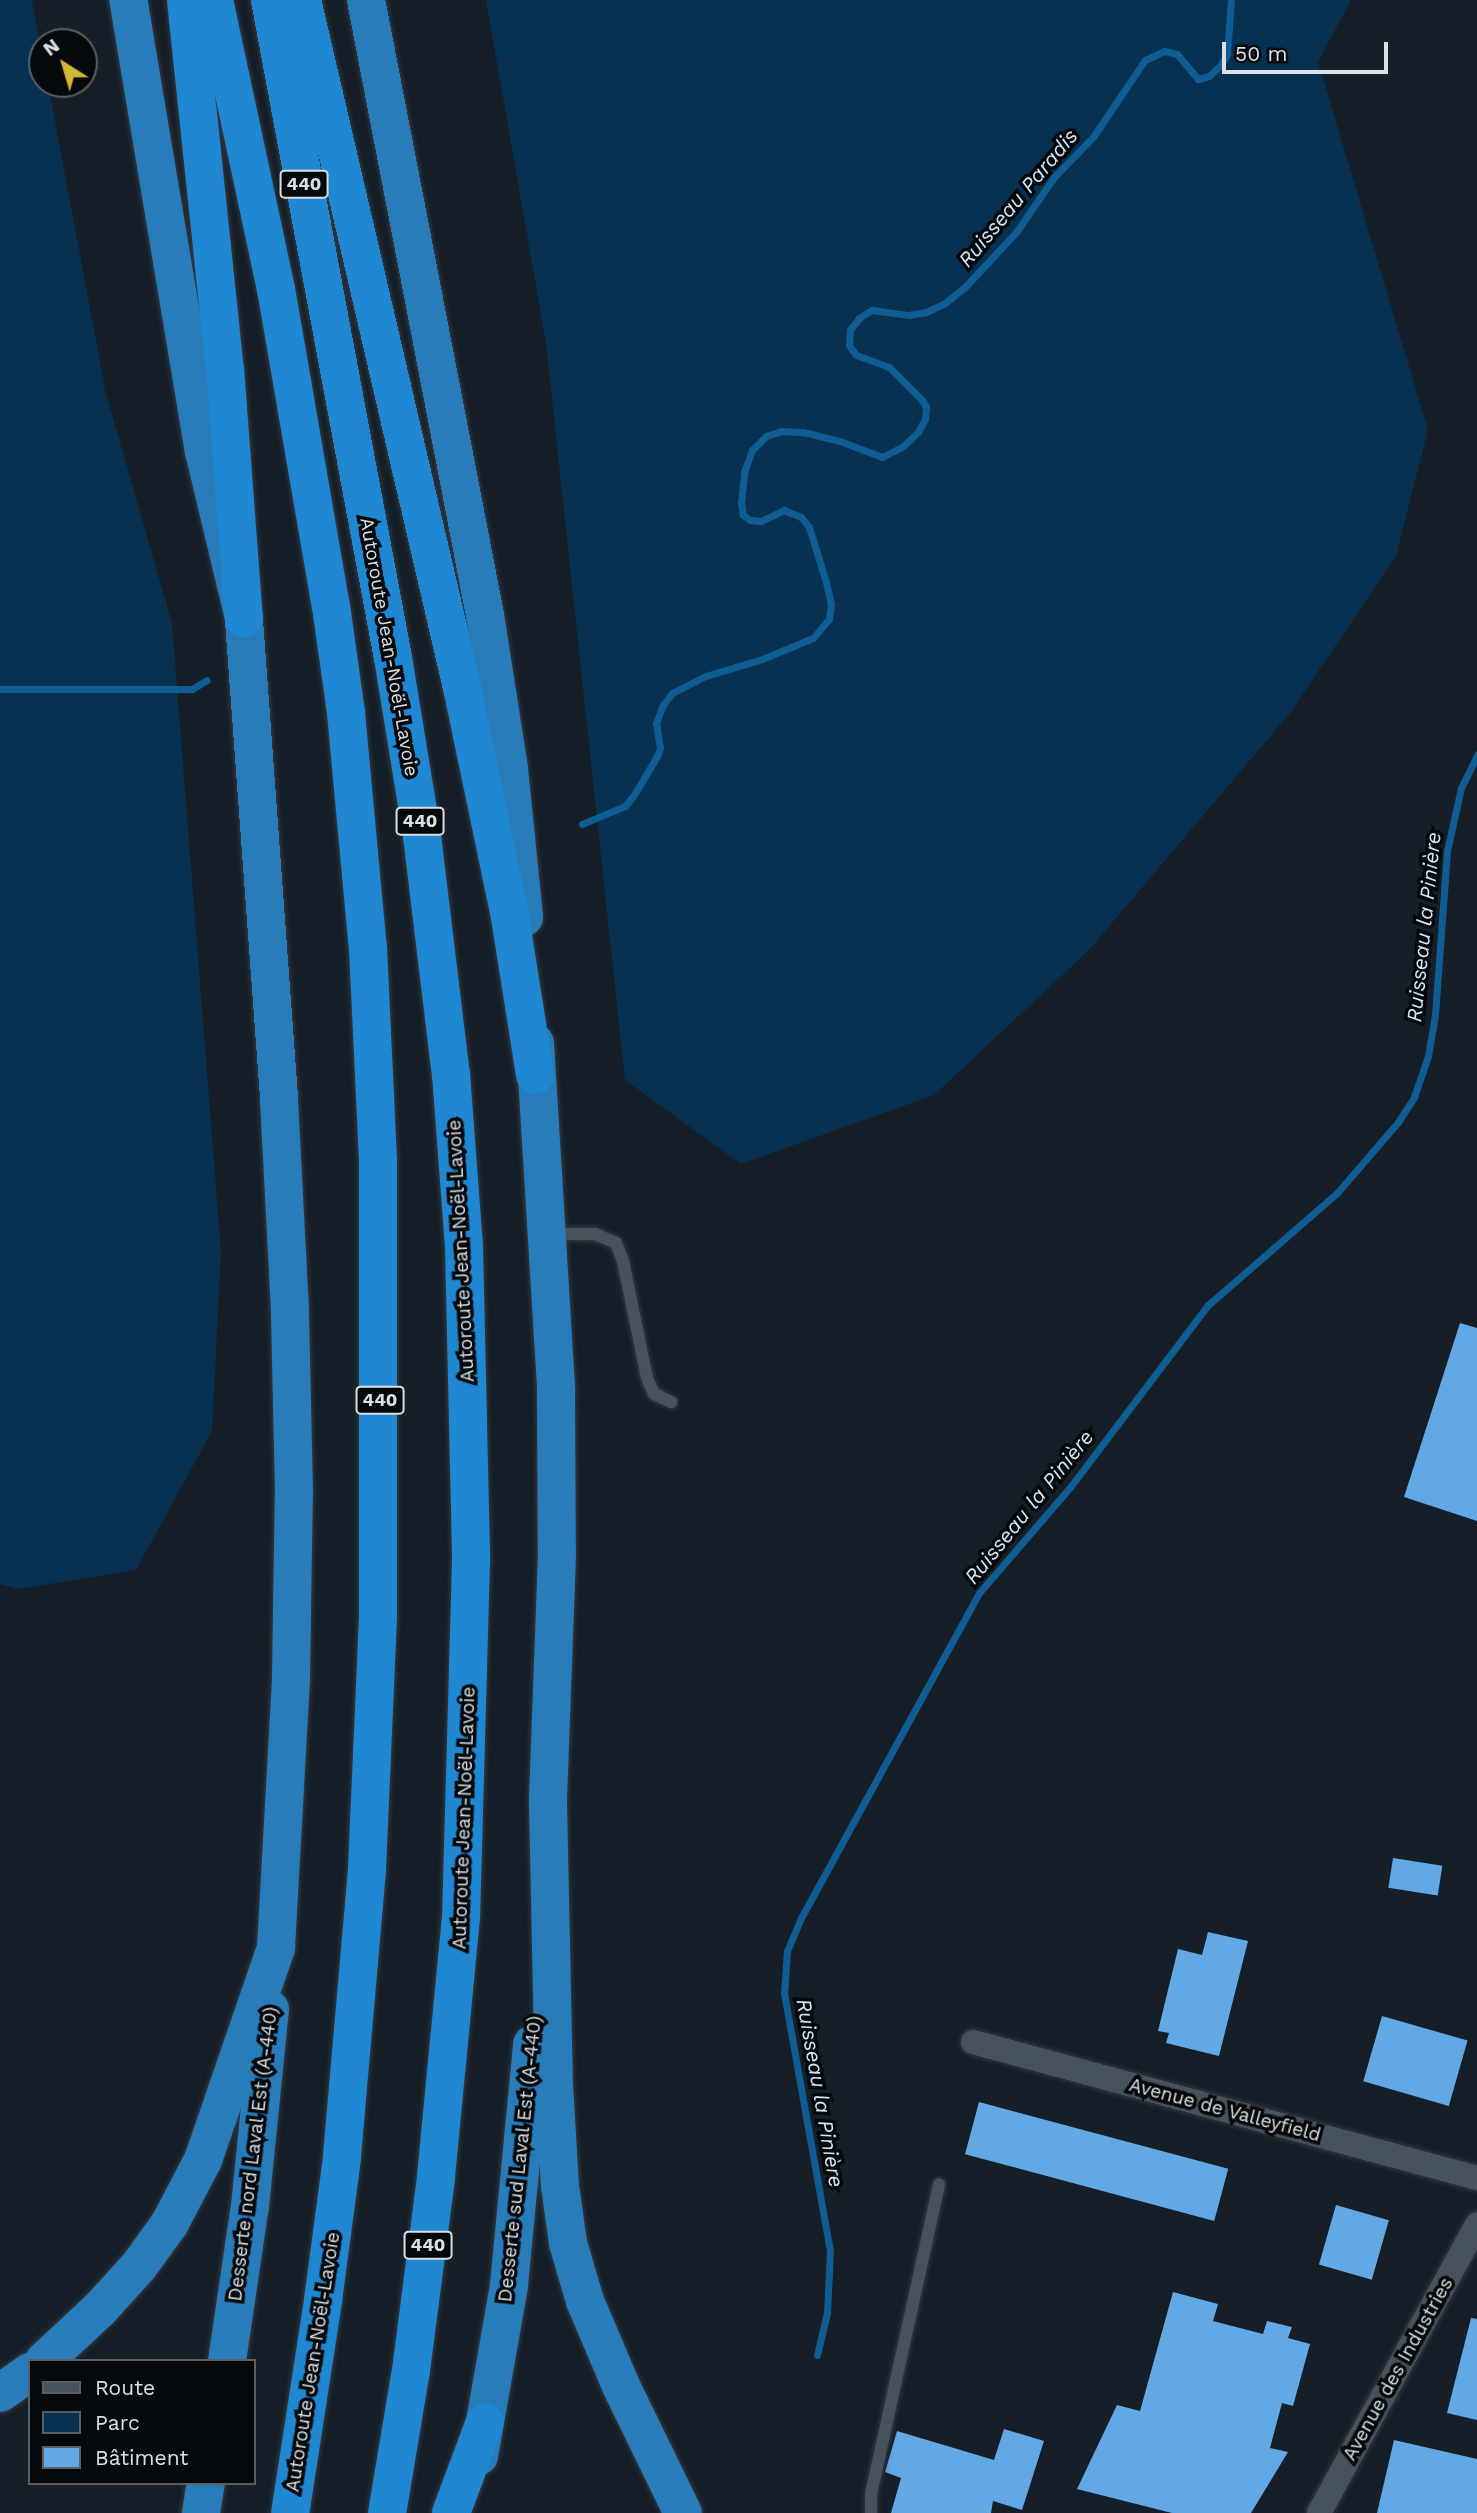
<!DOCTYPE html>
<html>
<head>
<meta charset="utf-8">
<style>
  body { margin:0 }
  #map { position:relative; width:1477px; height:2513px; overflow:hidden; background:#161f28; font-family:"Work Sans",sans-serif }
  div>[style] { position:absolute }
  .green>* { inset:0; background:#083151 }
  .stream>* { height:7px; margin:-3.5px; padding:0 3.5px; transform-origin:3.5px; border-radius:3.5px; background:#105d94 }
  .building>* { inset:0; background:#62a8e4; transform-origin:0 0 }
  .roads { filter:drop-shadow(0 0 2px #323840) drop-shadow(0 0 2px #323840) }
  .service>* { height:12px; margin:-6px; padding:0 6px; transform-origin:6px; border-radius:6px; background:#47525c }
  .minor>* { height:24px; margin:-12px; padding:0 12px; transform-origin:12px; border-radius:12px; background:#47525c }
  .trunk>* { height:38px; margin:-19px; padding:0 19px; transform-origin:19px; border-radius:19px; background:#287cba }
  .motorway>* { height:38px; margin:-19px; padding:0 19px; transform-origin:19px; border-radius:19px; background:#2087d2 }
  span { translate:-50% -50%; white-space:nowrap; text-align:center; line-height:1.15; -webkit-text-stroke:7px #05090c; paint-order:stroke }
  .shield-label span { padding:2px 5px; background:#05090c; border:2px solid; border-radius:5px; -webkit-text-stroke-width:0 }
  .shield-label { font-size:18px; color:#dae0e6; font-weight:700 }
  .street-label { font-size:19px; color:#dae0e6 }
  .water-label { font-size:21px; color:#d5e6f6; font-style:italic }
  .legend { position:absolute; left:28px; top:2359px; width:228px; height:126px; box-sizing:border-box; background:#05090c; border:2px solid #5a5f63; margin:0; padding:9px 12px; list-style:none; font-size:21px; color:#dae0e6 }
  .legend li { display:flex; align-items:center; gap:14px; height:35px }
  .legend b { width:35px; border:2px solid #5a5f63 }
  .north { position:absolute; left:28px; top:28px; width:70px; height:70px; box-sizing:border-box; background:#05090c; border:2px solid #5a5f63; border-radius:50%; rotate:323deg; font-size:19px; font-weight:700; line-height:28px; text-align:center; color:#dae0e6 }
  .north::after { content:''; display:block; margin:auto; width:24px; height:32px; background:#d2b635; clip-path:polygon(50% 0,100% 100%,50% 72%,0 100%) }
  .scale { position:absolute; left:1222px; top:42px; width:166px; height:32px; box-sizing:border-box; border:4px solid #dae0e6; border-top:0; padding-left:9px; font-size:21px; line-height:24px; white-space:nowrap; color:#dae0e6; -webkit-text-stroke:5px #05090c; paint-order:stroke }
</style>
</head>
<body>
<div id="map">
  <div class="green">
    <div style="clip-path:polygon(0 0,32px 0,42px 55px,42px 84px,48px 84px,106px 394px,172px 623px,221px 1252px,212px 1431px,136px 1570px,18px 1589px,0 1584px)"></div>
    <div style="clip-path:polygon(486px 0,1351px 0,1318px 62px,1428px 430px,1396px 556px,1290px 713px,1089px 950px,934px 1095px,741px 1164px,625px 1080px,546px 343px)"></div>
  </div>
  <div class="stream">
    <div style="left:0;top:689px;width:192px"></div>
    <div style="left:192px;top:689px;width:17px;rotate:-31deg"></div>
    <div style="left:582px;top:824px;width:47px;rotate:-22.7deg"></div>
    <div style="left:625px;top:806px;width:14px;rotate:-51deg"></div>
    <div style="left:634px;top:795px;width:45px;rotate:-59.5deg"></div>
    <div style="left:657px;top:756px;width:9px;rotate:-69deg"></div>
    <div style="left:660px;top:748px;width:25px;rotate:-99deg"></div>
    <div style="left:656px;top:723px;width:19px;rotate:-69deg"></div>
    <div style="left:663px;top:705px;width:15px;rotate:-53deg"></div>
    <div style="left:672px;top:693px;width:38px;rotate:-27deg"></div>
    <div style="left:706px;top:676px;width:59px;rotate:-16.9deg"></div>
    <div style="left:762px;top:659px;width:55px;rotate:-22.4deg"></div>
    <div style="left:813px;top:638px;width:25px;rotate:-50deg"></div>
    <div style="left:829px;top:619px;width:15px;rotate:-82deg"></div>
    <div style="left:831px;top:604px;width:23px;rotate:-103deg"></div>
    <div style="left:826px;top:582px;width:58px;rotate:-107.2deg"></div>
    <div style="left:809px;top:527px;width:13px;rotate:-129deg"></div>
    <div style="left:801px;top:517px;width:18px;rotate:-158deg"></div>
    <div style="left:784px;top:510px;width:25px;rotate:154deg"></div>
    <div style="left:761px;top:521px;width:11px;rotate:-175deg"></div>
    <div style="left:750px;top:520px;width:9px;rotate:-144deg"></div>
    <div style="left:743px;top:515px;width:12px;rotate:-99deg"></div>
    <div style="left:741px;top:503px;width:31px;rotate:-84deg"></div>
    <div style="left:744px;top:472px;width:23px;rotate:-70deg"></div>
    <div style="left:752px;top:450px;width:20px;rotate:-45deg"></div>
    <div style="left:766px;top:436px;width:16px;rotate:-18deg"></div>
    <div style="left:781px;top:431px;width:22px;rotate:3deg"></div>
    <div style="left:803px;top:432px;width:38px;rotate:14deg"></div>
    <div style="left:840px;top:441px;width:45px;rotate:20.9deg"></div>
    <div style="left:882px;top:457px;width:22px;rotate:-27deg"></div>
    <div style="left:902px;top:447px;width:22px;rotate:-43deg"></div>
    <div style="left:918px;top:432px;width:15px;rotate:-62deg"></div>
    <div style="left:925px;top:419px;width:12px;rotate:-85deg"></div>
    <div style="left:926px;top:407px;width:8px;rotate:-120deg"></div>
    <div style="left:922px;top:400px;width:47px;rotate:-135deg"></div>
    <div style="left:889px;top:367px;width:35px;rotate:-160deg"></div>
    <div style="left:856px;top:355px;width:12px;rotate:-125deg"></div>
    <div style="left:849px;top:345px;width:15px;rotate:-86deg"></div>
    <div style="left:850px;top:330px;width:15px;rotate:-53deg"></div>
    <div style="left:859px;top:318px;width:15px;rotate:-32deg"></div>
    <div style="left:872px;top:310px;width:37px;rotate:8deg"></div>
    <div style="left:909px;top:315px;width:17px;rotate:-10deg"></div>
    <div style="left:926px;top:312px;width:21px;rotate:-25deg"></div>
    <div style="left:945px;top:303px;width:26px;rotate:-39deg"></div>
    <div style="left:965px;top:287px;width:76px;rotate:-47.1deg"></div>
    <div style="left:1017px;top:231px;width:65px;rotate:-55.6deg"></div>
    <div style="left:1054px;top:177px;width:56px;rotate:-45.7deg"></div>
    <div style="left:1093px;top:137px;width:93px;rotate:-56deg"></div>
    <div style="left:1145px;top:60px;width:21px;rotate:-25deg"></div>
    <div style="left:1164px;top:51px;width:13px;rotate:13deg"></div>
    <div style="left:1177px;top:54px;width:33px;rotate:50deg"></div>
    <div style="left:1198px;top:79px;width:11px;rotate:-15deg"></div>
    <div style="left:1209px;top:76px;width:16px;rotate:-43deg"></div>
    <div style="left:1221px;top:65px;width:13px;rotate:-61deg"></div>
    <div style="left:1227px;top:54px;width:54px;rotate:-85.8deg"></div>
    <div style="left:817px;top:2355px;width:43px;rotate:-76.6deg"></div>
    <div style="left:827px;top:2313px;width:62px;rotate:-87.2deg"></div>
    <div style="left:830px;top:2251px;width:261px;rotate:-100.1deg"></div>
    <div style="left:784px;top:1994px;width:43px;rotate:-86deg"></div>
    <div style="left:787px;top:1951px;width:36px;rotate:-67deg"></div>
    <div style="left:801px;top:1918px;width:371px;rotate:-61.3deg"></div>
    <div style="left:979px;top:1593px;width:141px;rotate:-49.3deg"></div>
    <div style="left:1071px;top:1486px;width:227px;rotate:-52.9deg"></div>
    <div style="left:1208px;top:1305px;width:171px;rotate:-41deg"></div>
    <div style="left:1337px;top:1193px;width:94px;rotate:-49.3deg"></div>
    <div style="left:1398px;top:1122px;width:30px;rotate:-57deg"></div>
    <div style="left:1414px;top:1097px;width:43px;rotate:-71.1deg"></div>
    <div style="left:1428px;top:1056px;width:42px;rotate:-80.3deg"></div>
    <div style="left:1435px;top:1015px;width:164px;rotate:-85.8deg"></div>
    <div style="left:1447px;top:851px;width:65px;rotate:-77.5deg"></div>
    <div style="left:1461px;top:788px;width:37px;rotate:-64deg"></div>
  </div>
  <div class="building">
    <div style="clip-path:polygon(1460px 1323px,1477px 1328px,1477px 1521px,1404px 1497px)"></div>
    <div style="left:1393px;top:1858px;width:50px;height:30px;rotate:9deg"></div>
    <div style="clip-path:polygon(1208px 1932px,1248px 1941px,1219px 2056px,1166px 2043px,1169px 2033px,1158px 2031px,1178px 1949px,1202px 1955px)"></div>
    <div style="left:1382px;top:2016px;width:89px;height:68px;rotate:16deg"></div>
    <div style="left:979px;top:2102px;width:258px;height:54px;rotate:15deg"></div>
    <div style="left:1336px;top:2205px;width:55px;height:62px;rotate:16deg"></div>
    <div style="clip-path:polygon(1173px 2292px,1218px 2304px,1213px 2321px,1263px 2334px,1267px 2321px,1292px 2327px,1288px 2338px,1310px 2344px,1293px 2406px,1282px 2403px,1270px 2448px,1288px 2452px,1251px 2513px,1172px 2513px,1077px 2489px,1117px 2405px,1140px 2411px)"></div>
    <div style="clip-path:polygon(1471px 2318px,1477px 2319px,1477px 2420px,1447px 2413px)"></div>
    <div style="clip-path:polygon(1004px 2429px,1044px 2441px,1022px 2510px,993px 2501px,991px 2513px,891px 2513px,901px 2478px,885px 2472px,897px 2431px,994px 2460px)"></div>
    <div style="clip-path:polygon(1394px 2440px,1477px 2459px,1477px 2513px,1377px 2513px)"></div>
  </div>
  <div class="roads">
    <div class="service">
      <div style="left:552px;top:1234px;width:43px"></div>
      <div style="left:595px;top:1234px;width:23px;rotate:23deg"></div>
      <div style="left:616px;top:1243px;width:19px;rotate:69deg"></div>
      <div style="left:623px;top:1261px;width:119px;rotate:78.4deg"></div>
      <div style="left:647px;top:1378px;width:17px;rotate:66deg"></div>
      <div style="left:654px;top:1394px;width:19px;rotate:25deg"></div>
      <div style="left:871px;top:2513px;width:19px;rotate:-90deg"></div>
      <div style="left:871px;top:2494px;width:317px;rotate:-77.6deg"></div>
    </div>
    <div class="minor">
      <div style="left:973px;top:2042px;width:522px;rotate:15.1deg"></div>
      <div style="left:1319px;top:2513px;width:329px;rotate:-61.3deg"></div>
    </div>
    <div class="trunk">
      <div style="left:366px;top:0;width:626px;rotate:79.05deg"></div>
      <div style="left:485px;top:615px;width:156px;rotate:81.1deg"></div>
      <div style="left:509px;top:769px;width:149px;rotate:84.2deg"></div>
      <div style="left:535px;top:1043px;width:348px;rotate:86.5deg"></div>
      <div style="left:556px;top:1390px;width:164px;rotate:89.7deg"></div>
      <div style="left:557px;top:1554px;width:248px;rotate:92.1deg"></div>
      <div style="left:548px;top:1802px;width:283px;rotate:88.8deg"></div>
      <div style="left:554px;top:2085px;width:101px;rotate:86.6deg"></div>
      <div style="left:560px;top:2186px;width:58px;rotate:82deg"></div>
      <div style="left:568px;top:2243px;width:60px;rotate:73.7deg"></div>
      <div style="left:585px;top:2301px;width:92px;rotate:67deg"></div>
      <div style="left:621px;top:2386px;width:141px;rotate:64deg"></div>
      <div style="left:44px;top:2361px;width:76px;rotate:-42.9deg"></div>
      <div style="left:100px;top:2309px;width:58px;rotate:-47.8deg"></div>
      <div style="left:139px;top:2266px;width:53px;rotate:-54.2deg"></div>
      <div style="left:170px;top:2223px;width:71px;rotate:-62.4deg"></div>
      <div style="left:203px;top:2160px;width:224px;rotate:-71deg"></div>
      <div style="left:276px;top:1948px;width:272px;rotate:-86.8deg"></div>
      <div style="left:291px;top:1676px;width:185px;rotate:-89.1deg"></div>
      <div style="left:294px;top:1491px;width:181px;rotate:-91.3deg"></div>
      <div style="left:290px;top:1310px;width:213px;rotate:-93deg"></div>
      <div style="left:279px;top:1097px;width:480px;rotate:-94.2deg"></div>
      <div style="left:244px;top:618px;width:171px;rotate:-103.5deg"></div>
      <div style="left:204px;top:452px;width:458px;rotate:-99.5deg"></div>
      <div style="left:227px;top:2361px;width:157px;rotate:-81.6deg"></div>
      <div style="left:250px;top:2206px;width:198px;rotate:-84.2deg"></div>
      <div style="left:0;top:2393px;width:37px;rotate:-35deg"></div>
      <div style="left:479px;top:2456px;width:174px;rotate:-80deg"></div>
      <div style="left:509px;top:2285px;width:242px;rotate:-84.5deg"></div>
      <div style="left:201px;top:2513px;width:30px;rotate:-81deg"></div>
    </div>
    <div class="motorway">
      <div style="left:186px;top:0;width:370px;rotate:84deg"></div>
      <div style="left:225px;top:368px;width:251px;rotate:85.7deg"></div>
      <div style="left:214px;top:0;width:296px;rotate:77.9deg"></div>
      <div style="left:276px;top:289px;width:322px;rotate:80.2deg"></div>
      <div style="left:331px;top:606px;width:108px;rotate:82deg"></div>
      <div style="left:346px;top:713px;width:236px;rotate:84.7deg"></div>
      <div style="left:368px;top:948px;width:213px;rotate:87.3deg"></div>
      <div style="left:378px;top:1161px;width:456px;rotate:90deg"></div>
      <div style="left:378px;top:1617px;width:253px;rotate:92.5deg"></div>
      <div style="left:367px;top:1870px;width:289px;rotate:95deg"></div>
      <div style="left:342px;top:2158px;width:144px;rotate:97.6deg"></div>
      <div style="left:323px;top:2301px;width:215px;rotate:98.8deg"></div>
      <div style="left:270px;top:0;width:669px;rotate:79.41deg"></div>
      <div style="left:393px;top:658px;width:180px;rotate:80.7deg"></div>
      <div style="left:422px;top:836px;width:240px;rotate:83.1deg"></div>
      <div style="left:451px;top:1074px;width:172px;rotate:85.7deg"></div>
      <div style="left:464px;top:1246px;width:315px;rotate:88.7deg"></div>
      <div style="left:471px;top:1561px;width:356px;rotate:91.6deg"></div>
      <div style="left:461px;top:1917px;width:262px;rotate:95.5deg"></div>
      <div style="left:436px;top:2178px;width:194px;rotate:97.4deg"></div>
      <div style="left:411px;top:2370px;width:145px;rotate:99.5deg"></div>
      <div style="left:302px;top:0;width:710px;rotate:76.9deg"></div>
      <div style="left:463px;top:692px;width:230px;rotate:78.2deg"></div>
      <div style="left:510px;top:917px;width:160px;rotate:81deg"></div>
      <div style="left:451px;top:2513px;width:97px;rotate:-69.5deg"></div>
    </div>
  </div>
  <div class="shield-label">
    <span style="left:304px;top:184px">440</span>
    <span style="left:420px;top:821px">440</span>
    <span style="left:380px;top:1400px">440</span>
    <span style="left:428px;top:2245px">440</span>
  </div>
  <div class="street-label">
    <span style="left:389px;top:647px;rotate:80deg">Autoroute Jean-Noël-Lavoie</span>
    <span style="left:461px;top:1251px;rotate:-93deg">Autoroute Jean-Noël-Lavoie</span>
    <span style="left:464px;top:1818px;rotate:-88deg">Autoroute Jean-Noël-Lavoie</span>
    <span style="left:1225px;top:2110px;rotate:15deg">Avenue de Valleyfield</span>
    <span style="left:253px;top:2154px;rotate:-83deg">Desserte nord Laval Est (A-440)</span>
    <span style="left:520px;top:2159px;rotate:-84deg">Desserte sud Laval Est (A-440)</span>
    <span style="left:313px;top:2362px;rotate:-81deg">Autoroute Jean-Noël-Lavoie</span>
    <span style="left:1398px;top:2369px;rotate:-61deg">Avenue des Industries</span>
  </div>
  <div class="water-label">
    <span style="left:1018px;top:198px;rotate:-50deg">Ruisseau Paradis</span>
    <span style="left:1424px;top:927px;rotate:-84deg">Ruisseau la Pinière</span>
    <span style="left:1029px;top:1507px;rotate:-51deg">Ruisseau la Pinière</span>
    <span style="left:820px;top:2093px;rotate:80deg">Ruisseau la Pinière</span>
  </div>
  <ul class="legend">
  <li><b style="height:9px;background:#47525c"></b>Route</li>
  <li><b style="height:19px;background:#083151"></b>Parc</li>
  <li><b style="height:19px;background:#62a8e4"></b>Bâtiment</li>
  </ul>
  <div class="north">N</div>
  <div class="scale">50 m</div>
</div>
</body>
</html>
